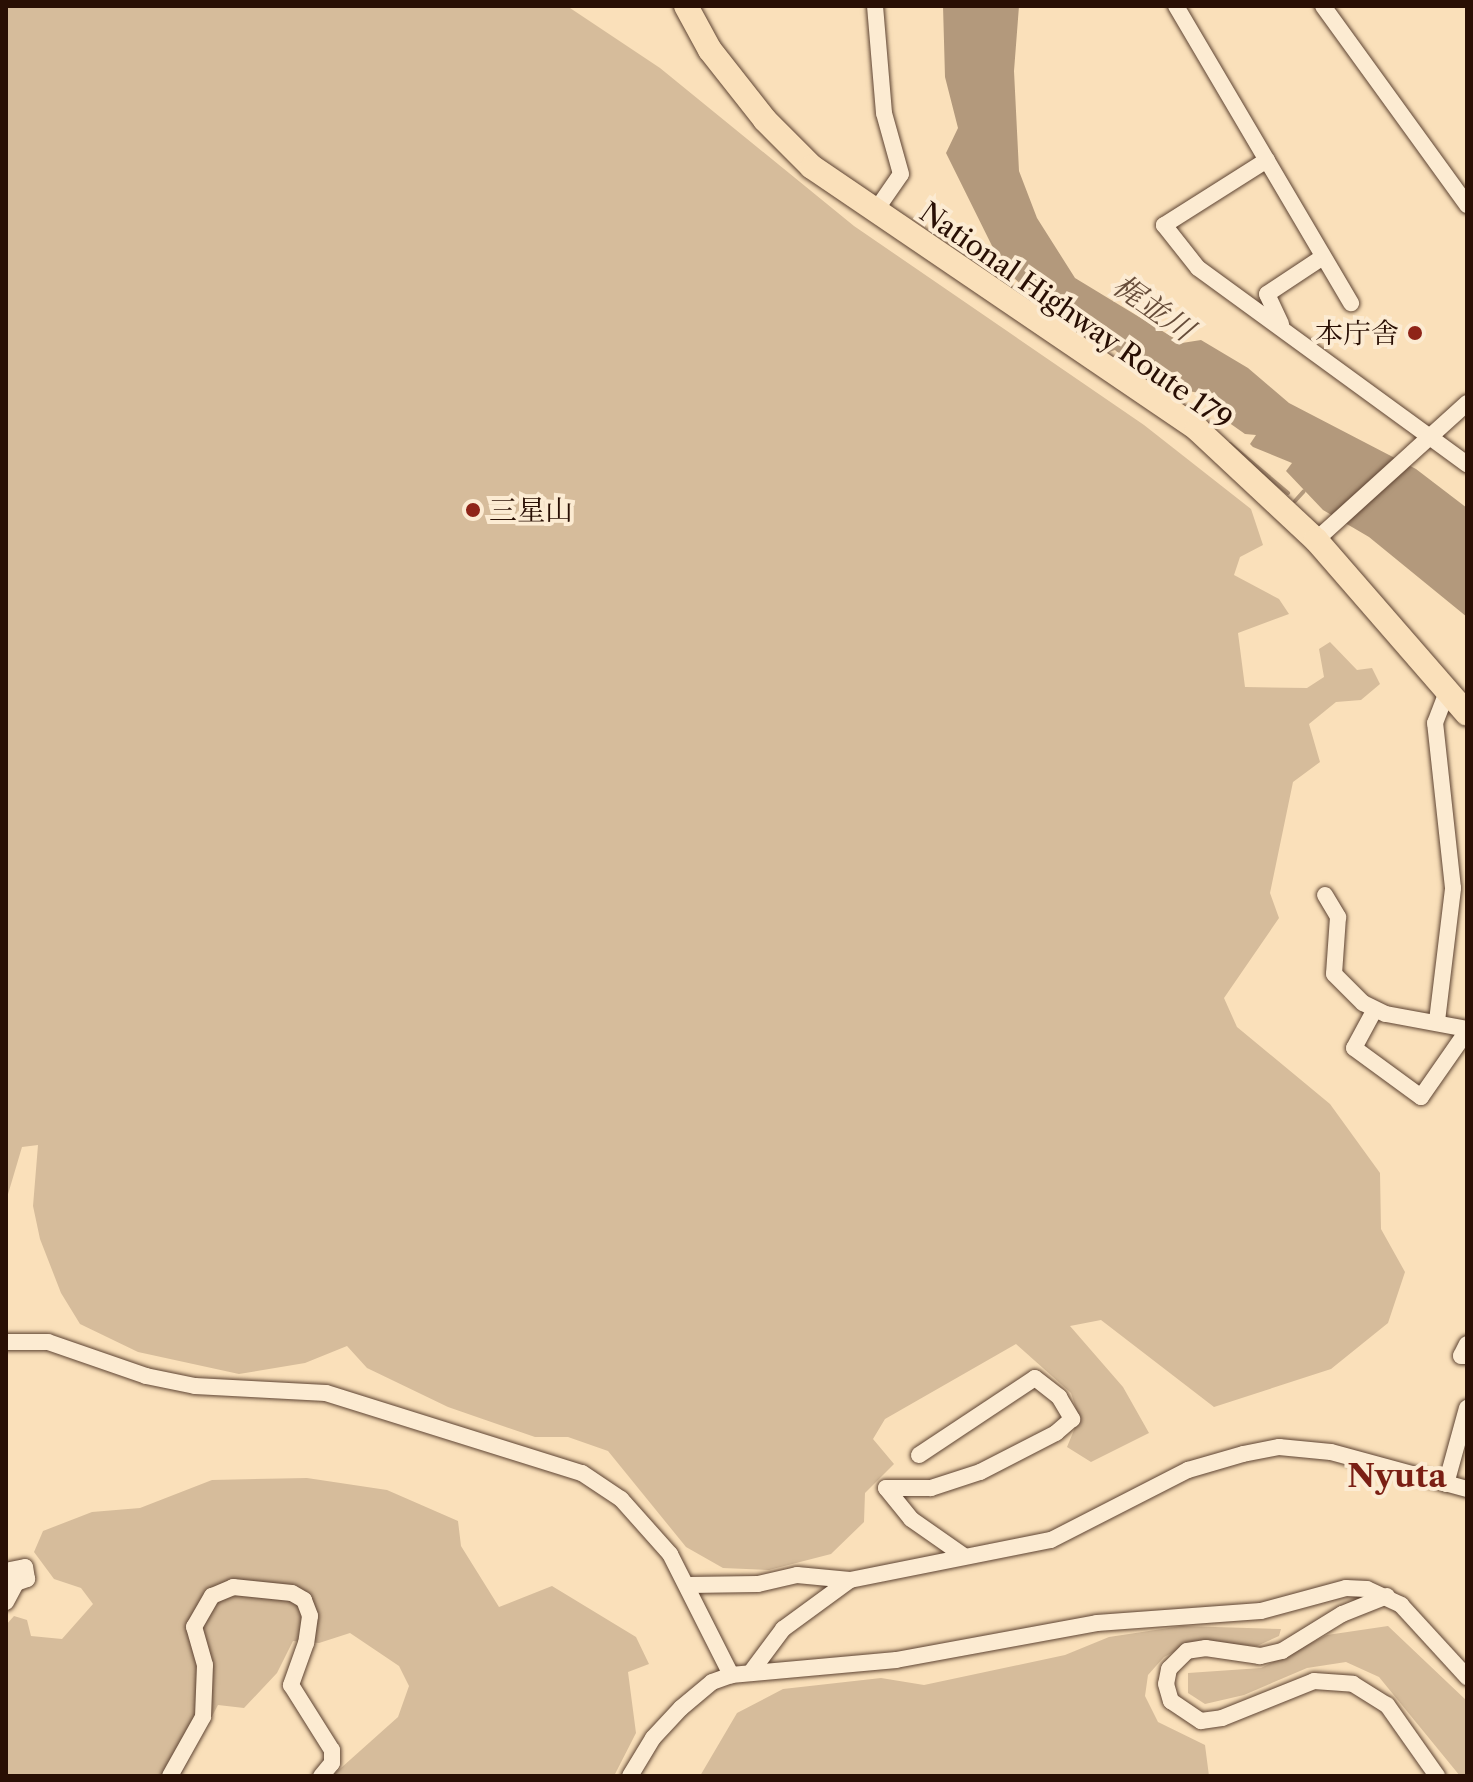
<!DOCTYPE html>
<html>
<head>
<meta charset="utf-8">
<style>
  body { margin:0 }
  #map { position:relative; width:1473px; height:1782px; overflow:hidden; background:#fae0ba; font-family:"Libre Caslon Text","Noto Serif JP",serif }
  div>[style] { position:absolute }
  .green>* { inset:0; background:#d6bc9b }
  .water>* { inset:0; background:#b3997c }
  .stream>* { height:4px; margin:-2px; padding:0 2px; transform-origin:2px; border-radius:2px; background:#b3997c }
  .roads { filter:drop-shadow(0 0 2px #5d4332) drop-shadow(0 0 2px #5d4332) }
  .minor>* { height:16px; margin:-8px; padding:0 8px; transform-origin:8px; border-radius:8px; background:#fcebd2 }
  .highway>* { height:24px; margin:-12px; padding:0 12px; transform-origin:12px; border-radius:12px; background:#fae0ba }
  .dots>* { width:22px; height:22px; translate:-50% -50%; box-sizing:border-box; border:4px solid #fcebd2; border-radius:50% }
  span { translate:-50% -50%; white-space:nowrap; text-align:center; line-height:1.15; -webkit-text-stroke:8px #fcebd2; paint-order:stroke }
  .street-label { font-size:28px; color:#290f04 }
  .poi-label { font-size:28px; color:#290f04 }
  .right { translate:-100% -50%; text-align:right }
  .left { translate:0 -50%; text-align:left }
  .water-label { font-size:30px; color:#674d3a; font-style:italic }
  .quarter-label { font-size:32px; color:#7a1f14; font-weight:700 }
  .frame { position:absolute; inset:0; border:8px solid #290f04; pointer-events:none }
</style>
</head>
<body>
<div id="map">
  <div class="green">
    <div style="clip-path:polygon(6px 6px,567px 6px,660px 68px,854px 226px,1144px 425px,1251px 509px,1263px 545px,1240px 557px,1234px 575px,1279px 599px,1289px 614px,1238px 633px,1245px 687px,1307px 688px,1324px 677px,1319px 649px,1330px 642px,1357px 670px,1372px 668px,1380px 684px,1361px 700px,1336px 702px,1309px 724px,1320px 762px,1293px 782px,1270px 893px,1279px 918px,1224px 998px,1237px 1027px,1330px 1104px,1380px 1173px,1381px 1229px,1405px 1272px,1388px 1323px,1331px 1369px,1214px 1407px,1101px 1320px,1070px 1326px,1123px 1387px,1149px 1433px,1091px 1462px,1067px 1447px,1079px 1418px,1071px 1393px,1016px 1344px,885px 1419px,873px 1439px,894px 1464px,865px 1493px,864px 1522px,831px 1554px,769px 1570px,723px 1568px,686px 1547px,608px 1451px,568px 1437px,535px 1437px,448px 1407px,367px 1368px,347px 1346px,305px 1363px,239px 1374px,138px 1352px,80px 1324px,61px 1293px,40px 1239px,33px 1206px,38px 1145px,22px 1147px,6px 1201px)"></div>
    <div style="clip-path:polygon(307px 1478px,387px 1490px,458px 1521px,461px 1546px,499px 1607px,552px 1586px,636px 1637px,649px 1664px,628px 1672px,636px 1733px,614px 1776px,332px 1776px,398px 1717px,409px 1686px,399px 1666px,350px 1633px,319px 1643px,293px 1641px,277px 1673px,244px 1708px,218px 1705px,180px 1776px,6px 1776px,6px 1625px,14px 1616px,27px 1620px,31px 1636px,62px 1639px,93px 1604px,81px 1588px,54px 1579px,34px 1552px,43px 1531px,92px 1512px,140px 1508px,212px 1480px)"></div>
    <div style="clip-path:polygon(1182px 1626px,1281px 1629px,1279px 1636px,1257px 1646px,1191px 1643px,1164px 1657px,1148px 1675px,1145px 1696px,1158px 1722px,1205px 1745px,1209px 1776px,700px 1776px,737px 1713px,783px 1689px,881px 1678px,924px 1685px,1065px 1655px,1109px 1637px)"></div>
    <div style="clip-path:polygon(1388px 1626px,1467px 1701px,1467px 1776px,1460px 1776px,1379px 1677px,1346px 1662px,1307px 1668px,1244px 1695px,1205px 1704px,1188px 1693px,1188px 1673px,1261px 1668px,1327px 1635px)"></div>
  </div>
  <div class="water">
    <div style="clip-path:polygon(943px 6px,1019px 6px,1014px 71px,1019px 171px,1037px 218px,1075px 278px,1182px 343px,1201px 340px,1248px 368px,1289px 403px,1416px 469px,1467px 508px,1467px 617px,1369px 537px,1323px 510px,1286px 471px,1292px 463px,1253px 447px,1250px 444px,1256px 435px,1245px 434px,1211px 410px,1209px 395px,1189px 391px,1180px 397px,1159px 377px,1144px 376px,1115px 350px,1106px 353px,1060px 323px,1002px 266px,946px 153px,958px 128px,945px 77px)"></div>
  </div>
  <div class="stream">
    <div style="left:1230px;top:444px;width:76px;rotate:40.2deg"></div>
    <div style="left:1295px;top:501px;width:13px;rotate:-48deg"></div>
  </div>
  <div class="roads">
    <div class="minor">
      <div style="left:1176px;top:6px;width:345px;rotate:59.5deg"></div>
      <div style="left:1323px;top:6px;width:246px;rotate:54.1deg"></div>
      <div style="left:1267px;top:160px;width:122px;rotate:147.7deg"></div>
      <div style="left:1164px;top:225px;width:55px;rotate:51.7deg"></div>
      <div style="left:1198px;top:268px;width:333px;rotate:36.1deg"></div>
      <div style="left:874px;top:213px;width:47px;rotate:-55.3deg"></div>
      <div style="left:901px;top:174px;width:63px;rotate:-105.6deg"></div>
      <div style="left:884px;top:113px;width:107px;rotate:-94.8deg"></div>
      <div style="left:1281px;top:324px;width:33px;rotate:-115deg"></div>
      <div style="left:1267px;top:294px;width:67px;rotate:-33.5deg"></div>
      <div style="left:1316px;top:540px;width:204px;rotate:-42.2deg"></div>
      <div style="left:1325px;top:895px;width:26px;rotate:59deg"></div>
      <div style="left:1338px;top:917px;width:57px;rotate:94deg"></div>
      <div style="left:1334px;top:974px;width:41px;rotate:45deg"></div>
      <div style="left:1363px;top:1003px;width:25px;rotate:26deg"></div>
      <div style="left:1386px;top:1014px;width:82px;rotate:10.5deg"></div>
      <div style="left:1374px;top:1011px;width:42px;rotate:118.4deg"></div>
      <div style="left:1354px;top:1048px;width:83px;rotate:36.2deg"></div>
      <div style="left:1421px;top:1097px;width:80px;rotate:-55.1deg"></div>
      <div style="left:1437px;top:1021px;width:134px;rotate:-83.1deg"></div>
      <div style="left:1453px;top:888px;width:166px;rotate:-96.2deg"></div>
      <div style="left:1435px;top:723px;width:34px;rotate:-69deg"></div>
      <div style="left:6px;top:1342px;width:42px"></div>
      <div style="left:48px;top:1342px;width:104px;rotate:19.1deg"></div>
      <div style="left:146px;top:1376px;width:50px;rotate:11.5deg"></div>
      <div style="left:195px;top:1386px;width:131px;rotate:3.1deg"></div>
      <div style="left:326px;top:1393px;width:268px;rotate:17.4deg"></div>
      <div style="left:582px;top:1473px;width:47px;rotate:33.7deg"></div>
      <div style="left:621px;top:1499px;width:74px;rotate:48.3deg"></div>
      <div style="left:670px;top:1554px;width:136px;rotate:63.2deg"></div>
      <div style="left:1467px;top:1344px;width:13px;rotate:117deg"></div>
      <div style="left:1461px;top:1356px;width:6px"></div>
      <div style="left:919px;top:1455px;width:139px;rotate:-33.6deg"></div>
      <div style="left:1035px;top:1378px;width:31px;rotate:38deg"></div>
      <div style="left:1059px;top:1397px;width:26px;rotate:59deg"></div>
      <div style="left:1072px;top:1419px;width:21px;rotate:139deg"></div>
      <div style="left:1056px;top:1433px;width:85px;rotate:152.8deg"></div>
      <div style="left:980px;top:1472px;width:52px;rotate:161.9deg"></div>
      <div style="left:931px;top:1488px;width:45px;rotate:180deg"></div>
      <div style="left:886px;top:1488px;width:40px;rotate:51deg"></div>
      <div style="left:911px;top:1519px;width:65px;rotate:34.9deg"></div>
      <div style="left:1446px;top:1484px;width:79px;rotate:-74.6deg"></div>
      <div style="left:689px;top:1585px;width:69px;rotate:-0.8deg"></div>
      <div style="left:758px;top:1584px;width:40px;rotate:-13deg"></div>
      <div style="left:797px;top:1575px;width:53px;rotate:5.4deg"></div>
      <div style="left:1387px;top:1596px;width:48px;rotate:158.2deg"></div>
      <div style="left:1342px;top:1614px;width:70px;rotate:148.3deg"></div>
      <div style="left:1282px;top:1651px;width:23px;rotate:167deg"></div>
      <div style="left:1260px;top:1656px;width:55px;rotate:-171.6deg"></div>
      <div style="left:1206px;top:1648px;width:19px;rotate:171deg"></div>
      <div style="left:1187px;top:1651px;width:25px;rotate:135deg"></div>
      <div style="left:1169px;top:1669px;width:15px;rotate:101deg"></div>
      <div style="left:1166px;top:1684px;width:18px;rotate:74deg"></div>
      <div style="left:1171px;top:1701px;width:36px;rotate:34deg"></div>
      <div style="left:1201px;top:1721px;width:21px;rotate:-8deg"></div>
      <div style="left:1222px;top:1718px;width:99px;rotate:-21.9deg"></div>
      <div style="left:1314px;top:1681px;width:39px;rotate:4deg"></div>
      <div style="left:1353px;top:1684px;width:40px;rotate:32deg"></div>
      <div style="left:1387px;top:1705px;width:87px;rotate:54.8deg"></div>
      <div style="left:6px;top:1602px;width:21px;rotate:-62deg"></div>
      <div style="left:16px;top:1583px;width:12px;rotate:-20deg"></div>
      <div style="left:27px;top:1579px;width:12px;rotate:-99deg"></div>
      <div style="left:25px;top:1567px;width:14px;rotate:168deg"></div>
      <div style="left:11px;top:1570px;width:14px;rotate:69deg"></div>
      <div style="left:751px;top:1672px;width:54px;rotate:-53.3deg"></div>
      <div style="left:783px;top:1629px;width:83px;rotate:-36.2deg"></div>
      <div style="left:850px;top:1580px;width:205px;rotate:-11.3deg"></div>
      <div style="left:1051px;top:1540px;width:154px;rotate:-27.1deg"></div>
      <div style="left:1188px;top:1470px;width:57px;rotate:-16.2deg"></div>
      <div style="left:1243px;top:1454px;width:37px;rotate:-11deg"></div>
      <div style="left:1279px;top:1447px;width:52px;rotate:5.5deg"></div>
      <div style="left:1331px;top:1452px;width:141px;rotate:15.2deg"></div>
      <div style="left:170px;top:1776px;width:68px;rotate:-60.8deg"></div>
      <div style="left:203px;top:1717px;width:52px;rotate:-87.8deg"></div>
      <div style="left:205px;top:1665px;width:40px;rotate:-106deg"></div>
      <div style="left:194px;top:1627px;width:36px;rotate:-60deg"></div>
      <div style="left:212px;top:1596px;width:23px;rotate:-23deg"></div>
      <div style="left:233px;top:1587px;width:59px;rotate:5.8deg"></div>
      <div style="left:292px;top:1593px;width:14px;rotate:30deg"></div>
      <div style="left:304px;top:1600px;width:17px;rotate:69deg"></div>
      <div style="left:310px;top:1616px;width:27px;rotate:98deg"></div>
      <div style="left:306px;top:1643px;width:45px;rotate:109.7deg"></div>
      <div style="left:291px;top:1685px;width:77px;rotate:57.8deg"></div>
      <div style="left:332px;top:1750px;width:13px;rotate:90deg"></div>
      <div style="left:332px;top:1763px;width:17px;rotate:130deg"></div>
      <div style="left:630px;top:1776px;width:44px;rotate:-58.8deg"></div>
      <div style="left:653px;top:1738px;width:41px;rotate:-47deg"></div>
      <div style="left:681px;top:1708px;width:40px;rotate:-40deg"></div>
      <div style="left:712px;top:1682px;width:20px;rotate:-20deg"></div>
      <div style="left:731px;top:1675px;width:166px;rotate:-5.2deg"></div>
      <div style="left:896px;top:1660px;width:204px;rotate:-10.4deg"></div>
      <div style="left:1097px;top:1623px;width:164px;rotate:-4.2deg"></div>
      <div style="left:1261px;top:1611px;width:88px;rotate:-15.1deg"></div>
      <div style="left:1346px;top:1588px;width:21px;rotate:3deg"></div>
      <div style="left:1367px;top:1589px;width:38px;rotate:25deg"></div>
      <div style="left:1401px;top:1605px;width:98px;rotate:47.5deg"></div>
    </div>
    <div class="highway">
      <div style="left:686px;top:6px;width:50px;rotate:61.4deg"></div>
      <div style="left:710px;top:50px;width:89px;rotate:51.8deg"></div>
      <div style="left:765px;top:120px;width:66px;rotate:45deg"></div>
      <div style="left:812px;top:167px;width:466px;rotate:34.2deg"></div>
      <div style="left:1197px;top:429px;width:163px;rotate:43deg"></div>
      <div style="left:1316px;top:540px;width:230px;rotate:49deg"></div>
    </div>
  </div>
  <div class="dots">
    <div style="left:1415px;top:333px;background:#8f2418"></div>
    <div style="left:473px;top:510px;background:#8f2418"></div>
  </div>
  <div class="street-label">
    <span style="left:1076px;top:316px;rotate:35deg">National Highway Route 179</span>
  </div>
  <div class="poi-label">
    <span class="right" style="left:1399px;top:333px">本庁舎</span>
    <span class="left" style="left:489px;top:510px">三星山</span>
  </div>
  <div class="water-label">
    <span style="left:1153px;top:308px;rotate:35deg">梶並川</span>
  </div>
  <div class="quarter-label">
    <span style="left:1397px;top:1476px">Nyuta</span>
  </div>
  <div class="frame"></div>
</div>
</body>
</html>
